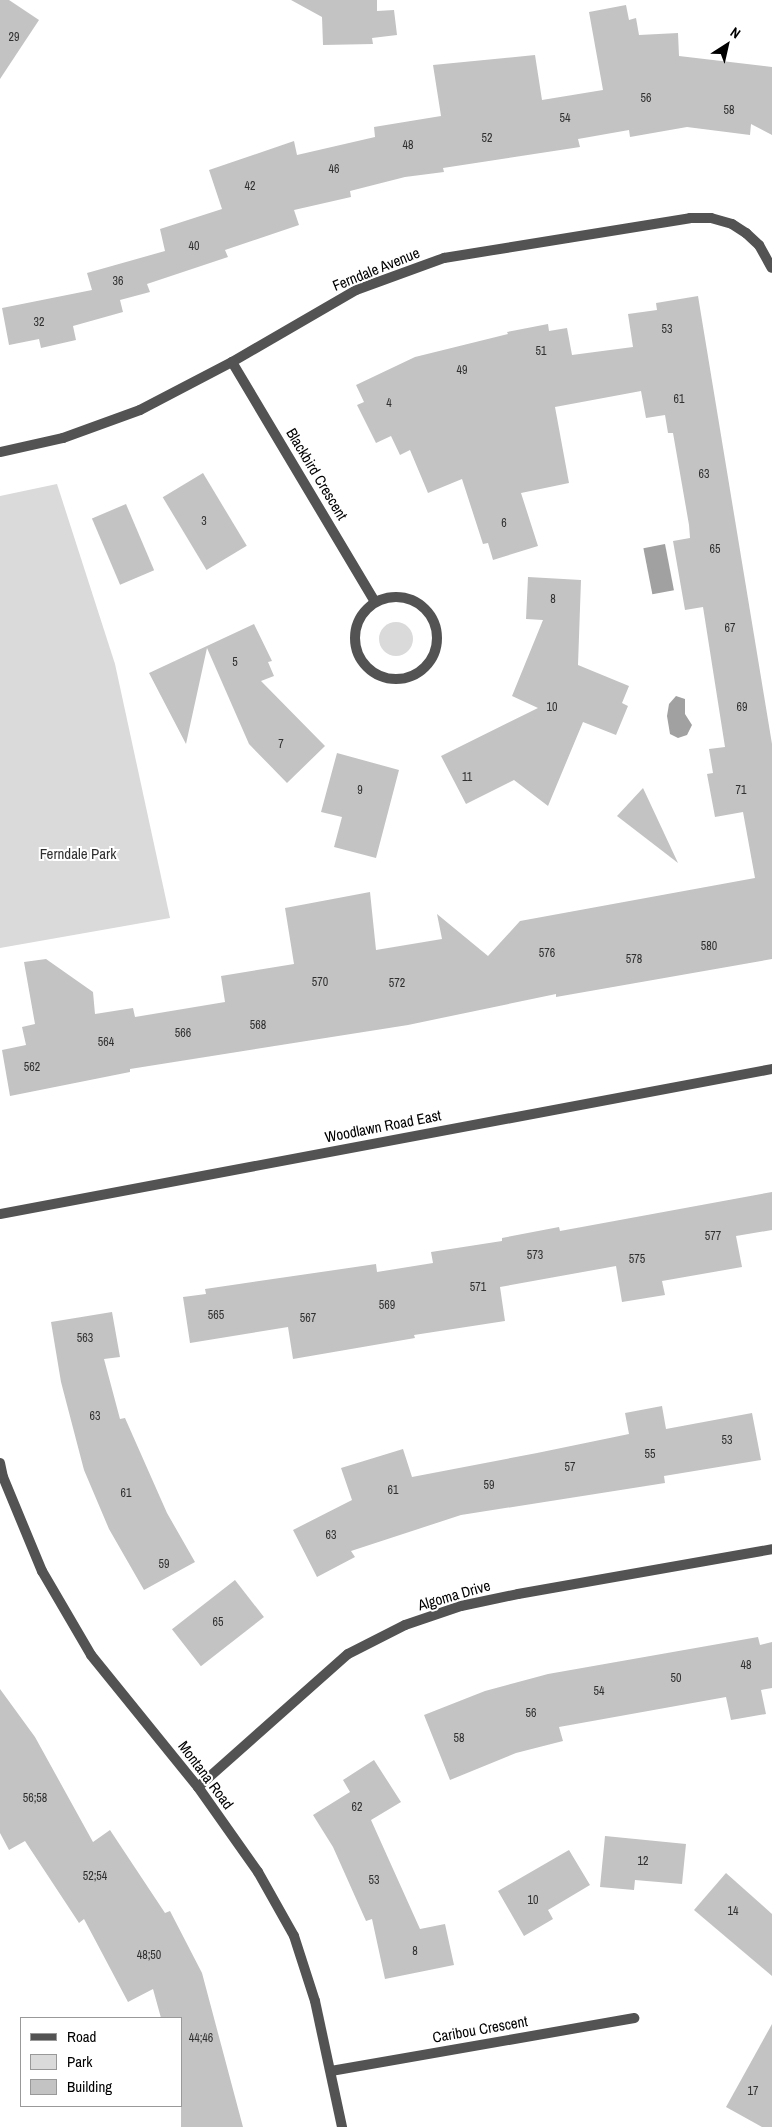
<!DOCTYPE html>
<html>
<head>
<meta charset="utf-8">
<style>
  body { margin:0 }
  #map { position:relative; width:772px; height:2127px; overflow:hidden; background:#fff; font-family:"Archivo Narrow",sans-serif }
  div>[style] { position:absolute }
  .green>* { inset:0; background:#dadada }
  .round { border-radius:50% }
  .water>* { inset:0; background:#a1a1a1; transform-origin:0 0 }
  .building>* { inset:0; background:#c3c3c3; transform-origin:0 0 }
  .street>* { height:10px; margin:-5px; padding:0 5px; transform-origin:5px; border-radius:5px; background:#535353 }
  .street>.ring { margin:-5px; padding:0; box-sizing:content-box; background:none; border:10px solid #535353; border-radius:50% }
  span { translate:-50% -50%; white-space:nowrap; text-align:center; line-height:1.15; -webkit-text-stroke:4px #fff; paint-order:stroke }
  .number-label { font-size:12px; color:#313131 }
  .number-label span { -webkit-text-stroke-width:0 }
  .street-label { font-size:15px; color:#000 }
  .park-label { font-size:15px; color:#313131 }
  .legend { position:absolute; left:20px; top:2017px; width:162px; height:90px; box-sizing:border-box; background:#fff; border:1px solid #999; margin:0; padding:6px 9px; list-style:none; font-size:15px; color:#000 }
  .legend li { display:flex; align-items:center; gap:10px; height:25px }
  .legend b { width:25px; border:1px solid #999 }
  .north { position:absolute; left:702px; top:20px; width:50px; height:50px; -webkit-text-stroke:4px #fff; paint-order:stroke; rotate:35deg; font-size:14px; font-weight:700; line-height:20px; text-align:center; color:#000 }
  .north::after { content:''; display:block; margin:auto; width:18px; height:22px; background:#000; clip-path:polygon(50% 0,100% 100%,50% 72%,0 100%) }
</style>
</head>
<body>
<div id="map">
  <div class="green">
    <div style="clip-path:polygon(57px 484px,115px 664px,170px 918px,0 948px,0 496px)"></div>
    <div class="round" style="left:379px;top:622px;width:34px;height:34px"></div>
  </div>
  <div class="water">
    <div style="left:665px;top:544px;width:47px;height:22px;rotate:79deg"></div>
    <div style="clip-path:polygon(676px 696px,685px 699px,685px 714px,692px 725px,687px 735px,678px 738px,670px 734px,667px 716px,669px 704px)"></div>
  </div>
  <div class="building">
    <div style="clip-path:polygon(0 0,9px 0,39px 20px,0 79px)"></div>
    <div style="clip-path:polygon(291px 0,377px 0,377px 11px,394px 10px,397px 35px,372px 38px,373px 44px,323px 45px,322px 17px)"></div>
    <div style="clip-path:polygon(626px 5px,629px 20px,636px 18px,639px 35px,678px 33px,679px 56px,772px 67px,772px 135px,751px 124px,750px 135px,687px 127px,630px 137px,629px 130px,578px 139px,580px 147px,443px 168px,444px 172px,405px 177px,350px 191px,351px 197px,294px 210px,299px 225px,225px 250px,228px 257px,147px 284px,150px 292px,120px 300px,123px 312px,73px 326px,76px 340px,41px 348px,39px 339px,9px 345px,2px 308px,92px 290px,87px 273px,165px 251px,160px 229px,222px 209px,209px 170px,294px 141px,297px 155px,375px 137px,374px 127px,441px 116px,433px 65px,535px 55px,542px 100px,603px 90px,589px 12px)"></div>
    <div style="clip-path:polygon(698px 296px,772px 744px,772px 959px,556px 997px,556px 994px,408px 1025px,130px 1069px,130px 1072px,10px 1096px,2px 1050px,26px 1045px,22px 1027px,35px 1024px,24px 962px,46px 959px,93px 992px,95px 1014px,133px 1008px,135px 1017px,225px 1002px,221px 976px,294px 964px,285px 908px,370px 892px,376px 950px,442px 939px,437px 914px,488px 956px,520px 921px,755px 878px,743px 812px,715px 817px,707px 774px,713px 773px,709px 749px,725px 747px,703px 607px,685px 610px,673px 541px,690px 538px,689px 525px,673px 433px,668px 433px,665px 415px,646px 418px,641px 391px,555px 407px,569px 483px,521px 493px,538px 546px,493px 560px,488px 543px,483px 544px,462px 479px,428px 493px,410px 450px,400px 455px,391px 436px,376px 443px,357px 405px,364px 402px,356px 385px,415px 357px,508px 334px,507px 332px,548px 324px,549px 331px,567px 328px,572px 355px,633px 347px,628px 314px,657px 310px,656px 303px)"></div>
    <div style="left:203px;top:473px;width:85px;height:47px;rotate:59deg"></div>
    <div style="left:126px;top:504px;width:72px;height:37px;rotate:67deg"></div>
    <div style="clip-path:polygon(528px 577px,581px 580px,578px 665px,629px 686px,622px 703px,628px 706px,616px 735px,583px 722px,548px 806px,514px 780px,466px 804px,441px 756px,538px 708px,512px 696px,543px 620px,526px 619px)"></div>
    <div style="clip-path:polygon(254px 624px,272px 661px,268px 662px,274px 676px,261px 681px,325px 746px,287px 783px,249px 744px,207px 648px,186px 744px,149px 673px)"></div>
    <div style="clip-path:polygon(337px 753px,399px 770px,376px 858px,334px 847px,342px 817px,321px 812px)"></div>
    <div style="clip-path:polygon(643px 788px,678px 863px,617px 816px)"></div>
    <div style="clip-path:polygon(772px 1192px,772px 1230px,736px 1236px,742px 1267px,662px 1281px,665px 1295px,622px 1302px,616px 1266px,500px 1287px,505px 1321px,414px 1335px,415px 1338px,293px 1359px,288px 1327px,190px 1343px,183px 1297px,206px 1294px,205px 1289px,376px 1264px,377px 1272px,433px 1263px,431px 1252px,502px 1241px,502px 1238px,559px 1227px,560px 1231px)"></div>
    <div style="clip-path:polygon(112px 1312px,120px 1357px,104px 1359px,120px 1419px,125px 1418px,167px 1513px,195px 1562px,144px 1590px,109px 1529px,84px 1470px,61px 1382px,51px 1322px)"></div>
    <div style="clip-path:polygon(662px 1406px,666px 1429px,752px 1413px,761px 1460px,664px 1476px,665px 1483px,461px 1515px,351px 1551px,355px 1557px,317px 1577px,293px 1530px,352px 1500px,341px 1468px,403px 1449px,412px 1477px,537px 1453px,629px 1434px,625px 1413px)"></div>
    <div style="left:235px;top:1580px;width:47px;height:80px;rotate:52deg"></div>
    <div style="clip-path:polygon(758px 1637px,760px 1645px,772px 1642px,772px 1688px,761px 1690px,766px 1714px,731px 1720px,726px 1697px,559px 1727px,563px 1741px,516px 1753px,450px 1780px,424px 1715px,485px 1691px,548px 1674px)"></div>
    <div style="clip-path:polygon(0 1689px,35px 1737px,93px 1842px,110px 1830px,165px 1913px,170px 1911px,202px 1973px,243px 2127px,181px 2127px,181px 2018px,161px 2018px,153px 1989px,128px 2002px,84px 1919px,79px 1923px,25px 1841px,9px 1850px,0 1833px)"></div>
    <div style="clip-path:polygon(374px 1760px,401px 1802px,371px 1820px,420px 1929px,445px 1924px,454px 1965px,385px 1979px,372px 1919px,366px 1921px,333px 1847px,313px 1815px,350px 1792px,343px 1780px)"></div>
    <div style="clip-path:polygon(605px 1836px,686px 1844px,682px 1884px,635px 1880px,634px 1890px,600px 1887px)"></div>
    <div style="clip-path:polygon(569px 1850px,590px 1885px,548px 1910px,553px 1919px,524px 1936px,498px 1891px)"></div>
    <div style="clip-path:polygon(726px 1873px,772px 1914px,772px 1976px,694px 1910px)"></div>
    <div style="clip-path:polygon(772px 2024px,772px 2127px,762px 2127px,726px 2107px)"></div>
  </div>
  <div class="street">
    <div style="left:232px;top:362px;width:279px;rotate:59.2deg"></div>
    <div style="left:0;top:452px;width:65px;rotate:-12.5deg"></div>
    <div style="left:63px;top:438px;width:82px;rotate:-20deg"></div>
    <div style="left:140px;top:410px;width:104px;rotate:-27.6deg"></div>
    <div style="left:232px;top:362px;width:143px;rotate:-30.1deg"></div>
    <div style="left:356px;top:290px;width:94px;rotate:-20deg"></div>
    <div style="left:444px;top:258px;width:249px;rotate:-9.2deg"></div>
    <div style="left:690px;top:218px;width:21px"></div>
    <div style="left:711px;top:218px;width:22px;rotate:16deg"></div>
    <div style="left:732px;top:224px;width:17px;rotate:33deg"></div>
    <div style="left:746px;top:233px;width:18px;rotate:43deg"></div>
    <div style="left:759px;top:245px;width:26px;rotate:61deg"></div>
    <div class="ring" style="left:355px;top:597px;width:72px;height:72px"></div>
    <div style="left:0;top:1214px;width:785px;rotate:-10.64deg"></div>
    <div style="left:0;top:1463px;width:14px;rotate:78deg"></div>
    <div style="left:3px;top:1477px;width:102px;rotate:67.5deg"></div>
    <div style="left:42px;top:1571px;width:97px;rotate:59.7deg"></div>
    <div style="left:91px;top:1655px;width:170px;rotate:51deg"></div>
    <div style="left:198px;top:1787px;width:104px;rotate:54.8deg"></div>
    <div style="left:258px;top:1872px;width:73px;rotate:60.6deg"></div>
    <div style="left:294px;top:1936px;width:68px;rotate:72.1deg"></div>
    <div style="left:315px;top:2001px;width:129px;rotate:77.9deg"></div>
    <div style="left:198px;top:1787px;width:200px;rotate:-41.6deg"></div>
    <div style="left:348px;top:1654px;width:64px;rotate:-27deg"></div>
    <div style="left:405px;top:1625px;width:59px;rotate:-18.7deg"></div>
    <div style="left:461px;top:1606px;width:58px;rotate:-11.9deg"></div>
    <div style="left:518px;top:1594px;width:258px;rotate:-10deg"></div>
    <div style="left:331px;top:2071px;width:308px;rotate:-9.9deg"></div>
  </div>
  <div class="number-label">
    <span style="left:14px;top:38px">29</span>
    <span style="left:646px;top:99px">56</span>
    <span style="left:729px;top:111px">58</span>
    <span style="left:565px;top:119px">54</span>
    <span style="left:487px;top:139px">52</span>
    <span style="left:408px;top:146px">48</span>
    <span style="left:334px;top:170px">46</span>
    <span style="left:250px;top:187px">42</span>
    <span style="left:194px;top:247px">40</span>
    <span style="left:118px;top:282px">36</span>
    <span style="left:39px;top:323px">32</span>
    <span style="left:667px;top:330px">53</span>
    <span style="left:541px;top:352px">51</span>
    <span style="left:462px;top:371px">49</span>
    <span style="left:679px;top:400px">61</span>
    <span style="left:389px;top:404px">4</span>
    <span style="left:704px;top:475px">63</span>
    <span style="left:204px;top:522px">3</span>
    <span style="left:504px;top:524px">6</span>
    <span style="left:715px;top:550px">65</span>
    <span style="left:553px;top:600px">8</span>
    <span style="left:730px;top:629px">67</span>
    <span style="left:235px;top:663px">5</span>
    <span style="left:552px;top:708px">10</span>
    <span style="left:742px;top:708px">69</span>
    <span style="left:281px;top:745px">7</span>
    <span style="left:467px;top:778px">11</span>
    <span style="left:360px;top:791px">9</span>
    <span style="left:741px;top:791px">71</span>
    <span style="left:709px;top:947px">580</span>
    <span style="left:547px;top:954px">576</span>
    <span style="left:634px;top:960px">578</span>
    <span style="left:320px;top:983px">570</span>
    <span style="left:397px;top:984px">572</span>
    <span style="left:258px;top:1026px">568</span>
    <span style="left:183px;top:1034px">566</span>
    <span style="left:106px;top:1043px">564</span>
    <span style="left:32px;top:1068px">562</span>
    <span style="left:713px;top:1237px">577</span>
    <span style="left:535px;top:1256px">573</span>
    <span style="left:637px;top:1260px">575</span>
    <span style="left:478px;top:1288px">571</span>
    <span style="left:387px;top:1306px">569</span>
    <span style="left:216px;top:1316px">565</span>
    <span style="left:308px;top:1319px">567</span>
    <span style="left:85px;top:1339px">563</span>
    <span style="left:95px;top:1417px">63</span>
    <span style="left:727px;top:1441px">53</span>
    <span style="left:650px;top:1455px">55</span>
    <span style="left:570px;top:1468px">57</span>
    <span style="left:489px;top:1486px">59</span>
    <span style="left:393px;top:1491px">61</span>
    <span style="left:126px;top:1494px">61</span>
    <span style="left:331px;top:1536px">63</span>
    <span style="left:164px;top:1565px">59</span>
    <span style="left:218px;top:1623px">65</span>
    <span style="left:746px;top:1666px">48</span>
    <span style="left:676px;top:1679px">50</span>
    <span style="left:599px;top:1692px">54</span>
    <span style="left:531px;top:1714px">56</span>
    <span style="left:459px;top:1739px">58</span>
    <span style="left:35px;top:1799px">56;58</span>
    <span style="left:357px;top:1808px">62</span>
    <span style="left:643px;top:1862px">12</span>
    <span style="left:95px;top:1877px">52;54</span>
    <span style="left:374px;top:1881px">53</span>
    <span style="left:533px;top:1901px">10</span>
    <span style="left:733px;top:1912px">14</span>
    <span style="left:415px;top:1952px">8</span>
    <span style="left:149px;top:1956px">48;50</span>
    <span style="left:201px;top:2039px">44;46</span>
    <span style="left:753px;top:2092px">17</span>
  </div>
  <div class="street-label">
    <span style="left:376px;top:269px;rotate:-22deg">Ferndale Avenue</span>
    <span style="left:317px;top:474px;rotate:59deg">Blackbird Crescent</span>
    <span style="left:383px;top:1126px;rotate:-11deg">Woodlawn Road East</span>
    <span style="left:454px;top:1595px;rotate:-16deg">Algoma Drive</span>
    <span style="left:206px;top:1775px;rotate:53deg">Montana Road</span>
    <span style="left:480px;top:2029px;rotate:-10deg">Caribou Crescent</span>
  </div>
  <div class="park-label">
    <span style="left:78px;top:854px">Ferndale Park</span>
  </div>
  <ul class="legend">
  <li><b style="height:6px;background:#535353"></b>Road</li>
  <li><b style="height:14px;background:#dadada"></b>Park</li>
  <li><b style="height:14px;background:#c3c3c3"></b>Building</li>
  </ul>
  <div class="north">N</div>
</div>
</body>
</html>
